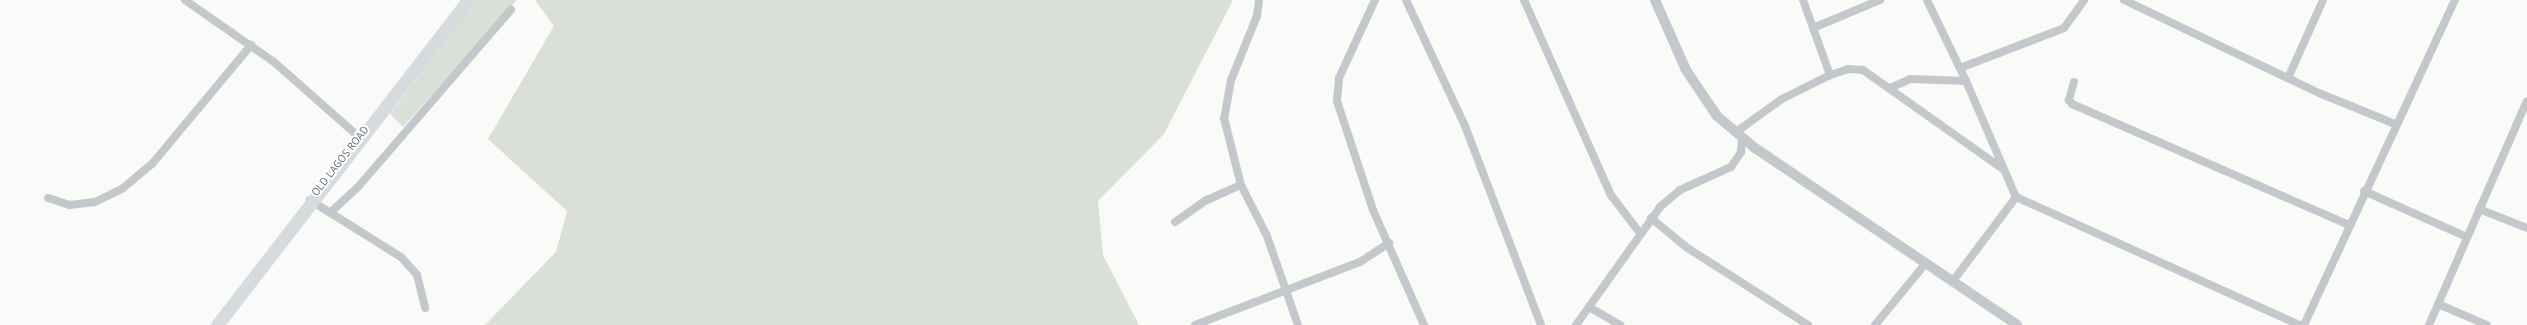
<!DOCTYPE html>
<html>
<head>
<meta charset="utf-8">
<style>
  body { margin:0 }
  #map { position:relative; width:2527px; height:325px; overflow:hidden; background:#fafaf8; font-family:"PT Sans",sans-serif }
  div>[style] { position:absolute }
  .green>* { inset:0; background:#dadfd7 }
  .minor>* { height:8px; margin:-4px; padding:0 4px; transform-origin:4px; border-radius:4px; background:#c3c8cc }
  .tertiary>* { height:10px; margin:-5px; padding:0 5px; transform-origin:5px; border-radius:5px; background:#c3c8cc }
  .primary>* { height:13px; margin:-6.5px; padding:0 6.5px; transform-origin:6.5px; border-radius:6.5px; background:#d6dbdf }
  span { translate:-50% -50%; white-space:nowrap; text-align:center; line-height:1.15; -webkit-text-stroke:4px #fff; paint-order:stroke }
  .street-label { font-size:11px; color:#657683 }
</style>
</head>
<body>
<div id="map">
  <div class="green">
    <div style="clip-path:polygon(476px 0,517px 0,403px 127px,390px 114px)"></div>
    <div style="clip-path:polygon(535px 0,1233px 0,1164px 134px,1098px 201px,1103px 255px,1139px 325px,485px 325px,556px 252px,567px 211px,488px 139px,554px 26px)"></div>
  </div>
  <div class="minor">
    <div style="left:185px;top:0;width:108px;rotate:34.9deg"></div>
    <div style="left:274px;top:62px;width:113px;rotate:41.4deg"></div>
    <div style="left:1259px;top:0;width:16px;rotate:97deg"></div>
    <div style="left:1257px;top:16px;width:69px;rotate:112.1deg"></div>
    <div style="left:1231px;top:80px;width:39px;rotate:100deg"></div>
    <div style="left:1224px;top:118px;width:69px;rotate:75.8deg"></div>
    <div style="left:1241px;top:185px;width:57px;rotate:63deg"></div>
    <div style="left:1267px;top:236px;width:94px;rotate:70.8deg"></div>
    <div style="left:1375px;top:0;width:86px;rotate:114.8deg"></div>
    <div style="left:1339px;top:78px;width:23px;rotate:95deg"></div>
    <div style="left:1337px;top:101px;width:115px;rotate:71.7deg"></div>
    <div style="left:1373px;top:210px;width:126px;rotate:66.1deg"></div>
    <div style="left:1406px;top:0;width:139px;rotate:64.9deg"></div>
    <div style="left:1465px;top:126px;width:213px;rotate:69.1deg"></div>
    <div style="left:1524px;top:0;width:214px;rotate:66deg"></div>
    <div style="left:1611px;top:195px;width:46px;rotate:52.9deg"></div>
    <div style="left:1927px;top:0;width:90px;rotate:64.3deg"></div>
    <div style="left:1966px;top:81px;width:126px;rotate:66.7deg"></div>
    <div style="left:2016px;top:197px;width:312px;rotate:24.3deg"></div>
    <div style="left:2124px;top:0;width:216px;rotate:25.5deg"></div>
    <div style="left:2319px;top:93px;width:82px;rotate:22.2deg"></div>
    <div style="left:1813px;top:28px;width:73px;rotate:-22.7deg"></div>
    <div style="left:1960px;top:68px;width:111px;rotate:-21deg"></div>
    <div style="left:2064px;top:28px;width:34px;rotate:-54deg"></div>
    <div style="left:1830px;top:75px;width:19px;rotate:-18deg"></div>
    <div style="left:1848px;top:69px;width:15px;rotate:4deg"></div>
    <div style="left:1863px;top:70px;width:171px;rotate:35.3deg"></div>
    <div style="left:2288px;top:78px;width:85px;rotate:-65.8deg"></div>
    <div style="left:2074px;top:82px;width:19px;rotate:106deg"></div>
    <div style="left:2069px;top:100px;width:5px;rotate:53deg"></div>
    <div style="left:2072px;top:104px;width:302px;rotate:23.6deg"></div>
    <div style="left:1890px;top:88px;width:22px;rotate:-24deg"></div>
    <div style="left:1910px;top:79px;width:56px;rotate:2deg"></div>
    <div style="left:1736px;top:132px;width:57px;rotate:-35.7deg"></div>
    <div style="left:1782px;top:99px;width:54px;rotate:-26.6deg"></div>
    <div style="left:1830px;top:75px;width:80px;rotate:-109.8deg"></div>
    <div style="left:2364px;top:191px;width:113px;rotate:24.1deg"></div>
    <div style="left:48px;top:198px;width:23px;rotate:18deg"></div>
    <div style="left:70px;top:205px;width:25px;rotate:-7deg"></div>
    <div style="left:95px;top:202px;width:30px;rotate:-26deg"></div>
    <div style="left:122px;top:189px;width:39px;rotate:-40deg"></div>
    <div style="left:152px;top:164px;width:155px;rotate:-50.2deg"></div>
    <div style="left:310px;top:200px;width:107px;rotate:32.1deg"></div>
    <div style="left:401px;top:257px;width:24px;rotate:48deg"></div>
    <div style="left:417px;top:275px;width:34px;rotate:76deg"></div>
    <div style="left:2479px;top:209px;width:52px;rotate:21.6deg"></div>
    <div style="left:330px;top:213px;width:38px;rotate:-43deg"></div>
    <div style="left:358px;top:187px;width:234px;rotate:-49.2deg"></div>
    <div style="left:1651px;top:218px;width:45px;rotate:39.6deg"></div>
    <div style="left:1686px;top:247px;width:145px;rotate:32.6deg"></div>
    <div style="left:1175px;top:222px;width:39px;rotate:-35deg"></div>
    <div style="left:1207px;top:200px;width:37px;rotate:-24deg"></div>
    <div style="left:1953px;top:281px;width:105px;rotate:-53.1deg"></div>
    <div style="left:2438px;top:304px;width:53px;rotate:23.2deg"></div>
    <div style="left:1589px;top:307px;width:36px;rotate:30deg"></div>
    <div style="left:1195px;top:325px;width:177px;rotate:-20.9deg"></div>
    <div style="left:1360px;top:262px;width:35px;rotate:-33deg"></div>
    <div style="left:1576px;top:325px;width:146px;rotate:-54.5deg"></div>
    <div style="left:1661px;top:206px;width:25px;rotate:-40deg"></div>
    <div style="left:1680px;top:190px;width:56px;rotate:-24.3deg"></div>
    <div style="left:1731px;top:167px;width:18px;rotate:-56deg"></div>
    <div style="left:1741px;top:152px;width:15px;rotate:-86deg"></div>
    <div style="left:1875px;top:325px;width:80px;rotate:-50.6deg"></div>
    <div style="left:2304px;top:325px;width:358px;rotate:-65.1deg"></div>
    <div style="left:2429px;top:325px;width:244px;rotate:-66.4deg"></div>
  </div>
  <div class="tertiary">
    <div style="left:1655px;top:0;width:77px;rotate:66.1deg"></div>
    <div style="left:1686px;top:70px;width:55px;rotate:56deg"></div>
    <div style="left:1717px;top:116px;width:50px;rotate:40.1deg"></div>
    <div style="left:1755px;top:148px;width:316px;rotate:34deg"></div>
  </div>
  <div class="primary">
    <div style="left:217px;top:325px;width:411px;rotate:-52.3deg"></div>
  </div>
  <div class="street-label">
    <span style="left:340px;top:161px;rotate:-52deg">OLD LAGOS ROAD</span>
  </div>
</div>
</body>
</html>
